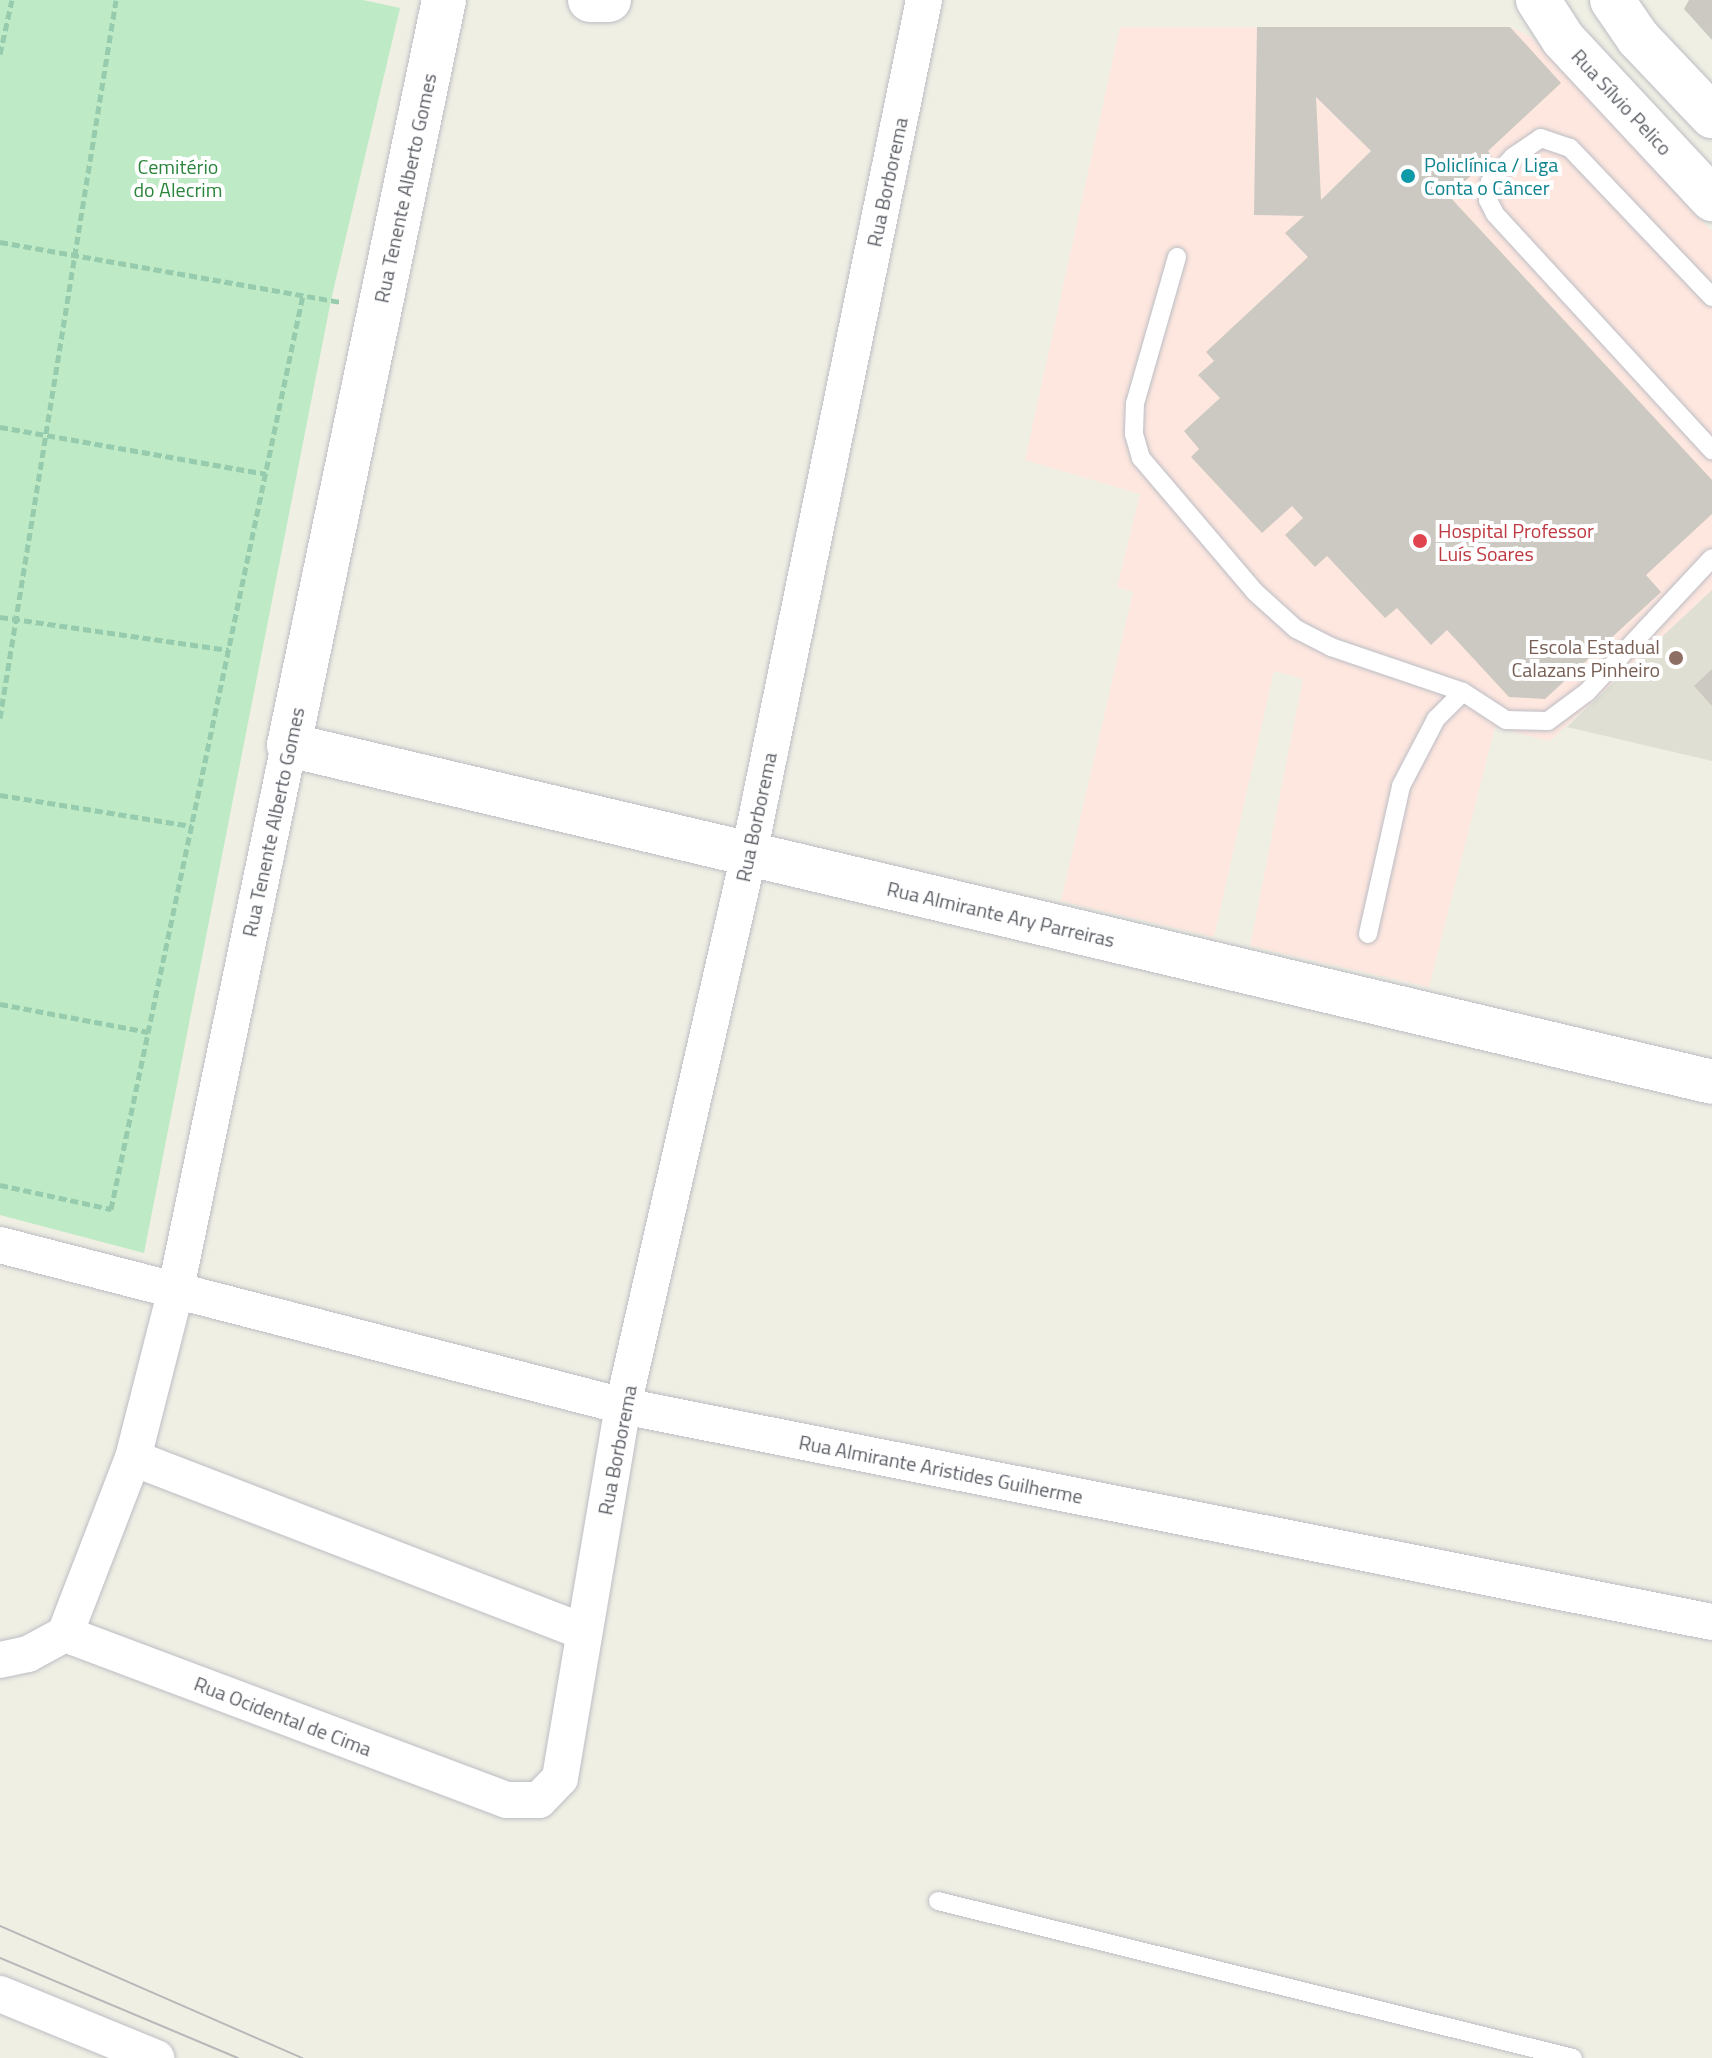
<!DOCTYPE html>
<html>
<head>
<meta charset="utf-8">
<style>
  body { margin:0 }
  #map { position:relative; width:1712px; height:2058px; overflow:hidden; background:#f0efe4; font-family:"Titillium Web",sans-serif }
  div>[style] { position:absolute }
  .education>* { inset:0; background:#e0dfd3 }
  .medical>* { inset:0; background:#fee7df }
  .green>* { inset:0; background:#beeac5 }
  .building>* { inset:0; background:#cbc9c1 }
  .path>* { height:5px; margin-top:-2.5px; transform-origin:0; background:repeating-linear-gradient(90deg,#96cbad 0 8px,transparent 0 12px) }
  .roads { filter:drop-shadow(0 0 2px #bcbdc4) drop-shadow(0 0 2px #bcbdc4) }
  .service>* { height:18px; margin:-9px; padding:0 9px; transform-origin:9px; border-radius:9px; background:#fff }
  .minor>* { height:36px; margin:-18px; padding:0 18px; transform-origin:18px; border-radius:18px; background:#fff }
  .secondary>* { height:44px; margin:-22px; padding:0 22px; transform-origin:22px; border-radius:22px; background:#fff }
  .tram>* { height:2px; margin:-1px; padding:0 1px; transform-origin:1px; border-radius:1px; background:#b8b8b9 }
  .dots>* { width:22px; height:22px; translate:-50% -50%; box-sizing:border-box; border:4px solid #fff; border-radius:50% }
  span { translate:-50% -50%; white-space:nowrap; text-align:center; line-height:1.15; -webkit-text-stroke:8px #fff; paint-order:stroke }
  .street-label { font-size:20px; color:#5c5f66 }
  .culture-label { font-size:20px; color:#0d838f }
  .left { translate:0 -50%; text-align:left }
  .park-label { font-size:20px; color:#2c853d }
  .health-label { font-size:20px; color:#be3a42 }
  .education-label { font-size:20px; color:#785e54 }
  .right { translate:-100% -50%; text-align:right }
</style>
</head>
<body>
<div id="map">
  <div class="education">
    <div style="clip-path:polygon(1712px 588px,1712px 761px,1567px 727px)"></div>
  </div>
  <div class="medical">
    <div style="clip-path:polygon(1120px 27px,1510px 27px,1531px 37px,1712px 231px,1712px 590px,1550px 741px,1495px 727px,1429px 987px,1250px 946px,1303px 679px,1274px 671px,1214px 937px,1061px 901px,1133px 592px,1117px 587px,1140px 494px,1025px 460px)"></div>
  </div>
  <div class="green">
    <div style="clip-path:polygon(0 0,363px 0,400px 8px,331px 300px,144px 1253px,0 1215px)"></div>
  </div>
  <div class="building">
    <div style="clip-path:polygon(1689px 0,1712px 0,1712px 40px,1684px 9px)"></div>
    <div style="clip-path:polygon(evenodd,1257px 27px,1510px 27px,1561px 83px,1488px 151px,1492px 156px,1449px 196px,1712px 480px,1712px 514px,1646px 575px,1661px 592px,1545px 699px,1509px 697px,1447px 630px,1431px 645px,1397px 608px,1385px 618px,1327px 556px,1315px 567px,1285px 535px,1303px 518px,1292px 506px,1262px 533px,1191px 457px,1199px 449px,1184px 431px,1220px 398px,1198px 375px,1214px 361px,1206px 352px,1308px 257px,1285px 233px,1304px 216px,1254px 215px,1257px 27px,1316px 97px,1371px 151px,1321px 200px,1316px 97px)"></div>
    <div style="clip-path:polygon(1712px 669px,1712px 706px,1694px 686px)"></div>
  </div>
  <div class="path">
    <div style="left:0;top:54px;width:55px;rotate:-77.5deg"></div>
    <div style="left:0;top:242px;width:345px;rotate:10deg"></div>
    <div style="left:0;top:427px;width:270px;rotate:10deg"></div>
    <div style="left:0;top:617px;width:231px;rotate:8.2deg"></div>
    <div style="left:0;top:718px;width:727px;rotate:-80.82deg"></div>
    <div style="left:0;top:795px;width:194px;rotate:9.2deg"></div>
    <div style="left:0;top:1004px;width:151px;rotate:10.7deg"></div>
    <div style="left:0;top:1185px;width:114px;rotate:12.2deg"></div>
    <div style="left:111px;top:1209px;width:934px;rotate:-78.14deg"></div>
  </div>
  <div class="roads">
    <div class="service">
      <div style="left:1177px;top:257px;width:152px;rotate:106deg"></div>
      <div style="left:1135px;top:403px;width:31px;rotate:92deg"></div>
      <div style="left:1134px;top:434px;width:25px;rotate:74deg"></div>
      <div style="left:1141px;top:458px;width:176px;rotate:49.6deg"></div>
      <div style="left:1255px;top:592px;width:55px;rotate:42.1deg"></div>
      <div style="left:1296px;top:629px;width:39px;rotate:27deg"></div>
      <div style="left:1331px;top:647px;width:139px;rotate:18.8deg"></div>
      <div style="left:1463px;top:692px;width:51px;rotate:33.1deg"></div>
      <div style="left:1506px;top:720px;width:42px;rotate:1.4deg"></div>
      <div style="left:1548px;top:721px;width:49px;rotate:-36.6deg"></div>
      <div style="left:1587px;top:692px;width:183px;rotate:-47deg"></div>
      <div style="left:1712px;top:297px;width:206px;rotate:-133.6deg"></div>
      <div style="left:1570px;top:148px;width:31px;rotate:-161deg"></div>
      <div style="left:1541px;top:138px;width:34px;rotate:146deg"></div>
      <div style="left:1513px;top:157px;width:34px;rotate:133deg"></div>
      <div style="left:1490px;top:182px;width:18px;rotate:96deg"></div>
      <div style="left:1488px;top:200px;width:16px;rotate:63deg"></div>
      <div style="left:1495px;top:214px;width:321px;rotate:47.4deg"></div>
      <div style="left:1368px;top:934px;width:152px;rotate:-77.4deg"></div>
      <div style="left:1401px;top:786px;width:76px;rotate:-62.4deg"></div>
      <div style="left:1436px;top:719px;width:38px;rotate:-45deg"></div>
      <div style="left:938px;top:1901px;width:654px;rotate:13.89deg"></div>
    </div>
    <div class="minor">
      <div style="left:0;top:1245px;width:643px;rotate:14.49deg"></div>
      <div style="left:623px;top:1406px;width:1110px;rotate:11.22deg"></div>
      <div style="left:133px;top:1458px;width:483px;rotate:21.1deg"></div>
      <div style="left:65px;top:1634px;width:189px;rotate:-68.9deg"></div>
      <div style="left:133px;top:1458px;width:170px;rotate:-75.7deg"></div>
      <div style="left:175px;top:1293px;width:560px;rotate:-78.25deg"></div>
      <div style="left:0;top:1660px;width:29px;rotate:-12deg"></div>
      <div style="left:28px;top:1654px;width:42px;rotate:-28.4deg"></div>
      <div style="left:65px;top:1634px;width:472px;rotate:20.6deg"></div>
      <div style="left:507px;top:1800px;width:32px"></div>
      <div style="left:539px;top:1800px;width:30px;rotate:-46deg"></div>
      <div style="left:560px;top:1778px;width:377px;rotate:-80.4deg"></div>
      <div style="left:623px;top:1406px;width:566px;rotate:-77.14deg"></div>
      <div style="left:749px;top:854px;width:872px;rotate:-78.42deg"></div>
      <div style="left:0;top:1994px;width:169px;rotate:22.3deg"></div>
    </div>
    <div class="secondary">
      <div style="left:444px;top:0;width:761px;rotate:101.75deg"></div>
      <div style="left:289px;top:745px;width:1462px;rotate:13.32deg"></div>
      <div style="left:590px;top:0;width:19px"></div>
      <div style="left:1538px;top:0;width:46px;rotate:57.3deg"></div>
      <div style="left:1563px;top:39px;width:219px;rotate:47deg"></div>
      <div style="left:1612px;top:0;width:46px;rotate:55.6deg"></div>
      <div style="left:1638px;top:38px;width:108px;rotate:46.5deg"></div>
    </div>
  </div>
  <div class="tram">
    <div style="left:0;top:1926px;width:330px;rotate:23.6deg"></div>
    <div style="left:0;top:1958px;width:258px;rotate:22.8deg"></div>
  </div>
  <div class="dots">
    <div style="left:1408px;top:176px;background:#0f9aa8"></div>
    <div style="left:1420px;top:541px;background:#e0444e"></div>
    <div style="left:1676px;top:658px;background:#8d6e63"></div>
  </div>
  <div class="street-label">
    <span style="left:1622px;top:102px;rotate:47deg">Rua Sílvio Pelico</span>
    <span style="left:887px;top:182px;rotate:-78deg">Rua Borborema</span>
    <span style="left:405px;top:188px;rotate:-78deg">Rua Tenente Alberto Gomes</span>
    <span style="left:756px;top:817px;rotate:-78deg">Rua Borborema</span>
    <span style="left:273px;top:822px;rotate:-78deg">Rua Tenente Alberto Gomes</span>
    <span style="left:1001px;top:914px;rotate:13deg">Rua Almirante Ary Parreiras</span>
    <span style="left:617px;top:1450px;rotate:-79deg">Rua Borborema</span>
    <span style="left:941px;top:1469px;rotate:11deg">Rua Almirante Aristides Guilherme</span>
    <span style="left:283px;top:1716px;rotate:21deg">Rua Ocidental de Cima</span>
  </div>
  <div class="culture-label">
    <span class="left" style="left:1424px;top:176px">Policlínica / Liga<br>Conta o Câncer</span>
  </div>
  <div class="park-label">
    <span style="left:178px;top:178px">Cemitério<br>do Alecrim</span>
  </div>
  <div class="health-label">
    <span class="left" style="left:1438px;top:542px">Hospital Professor<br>Luís Soares</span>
  </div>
  <div class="education-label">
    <span class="right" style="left:1660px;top:658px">Escola Estadual<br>Calazans Pinheiro</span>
  </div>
</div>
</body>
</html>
